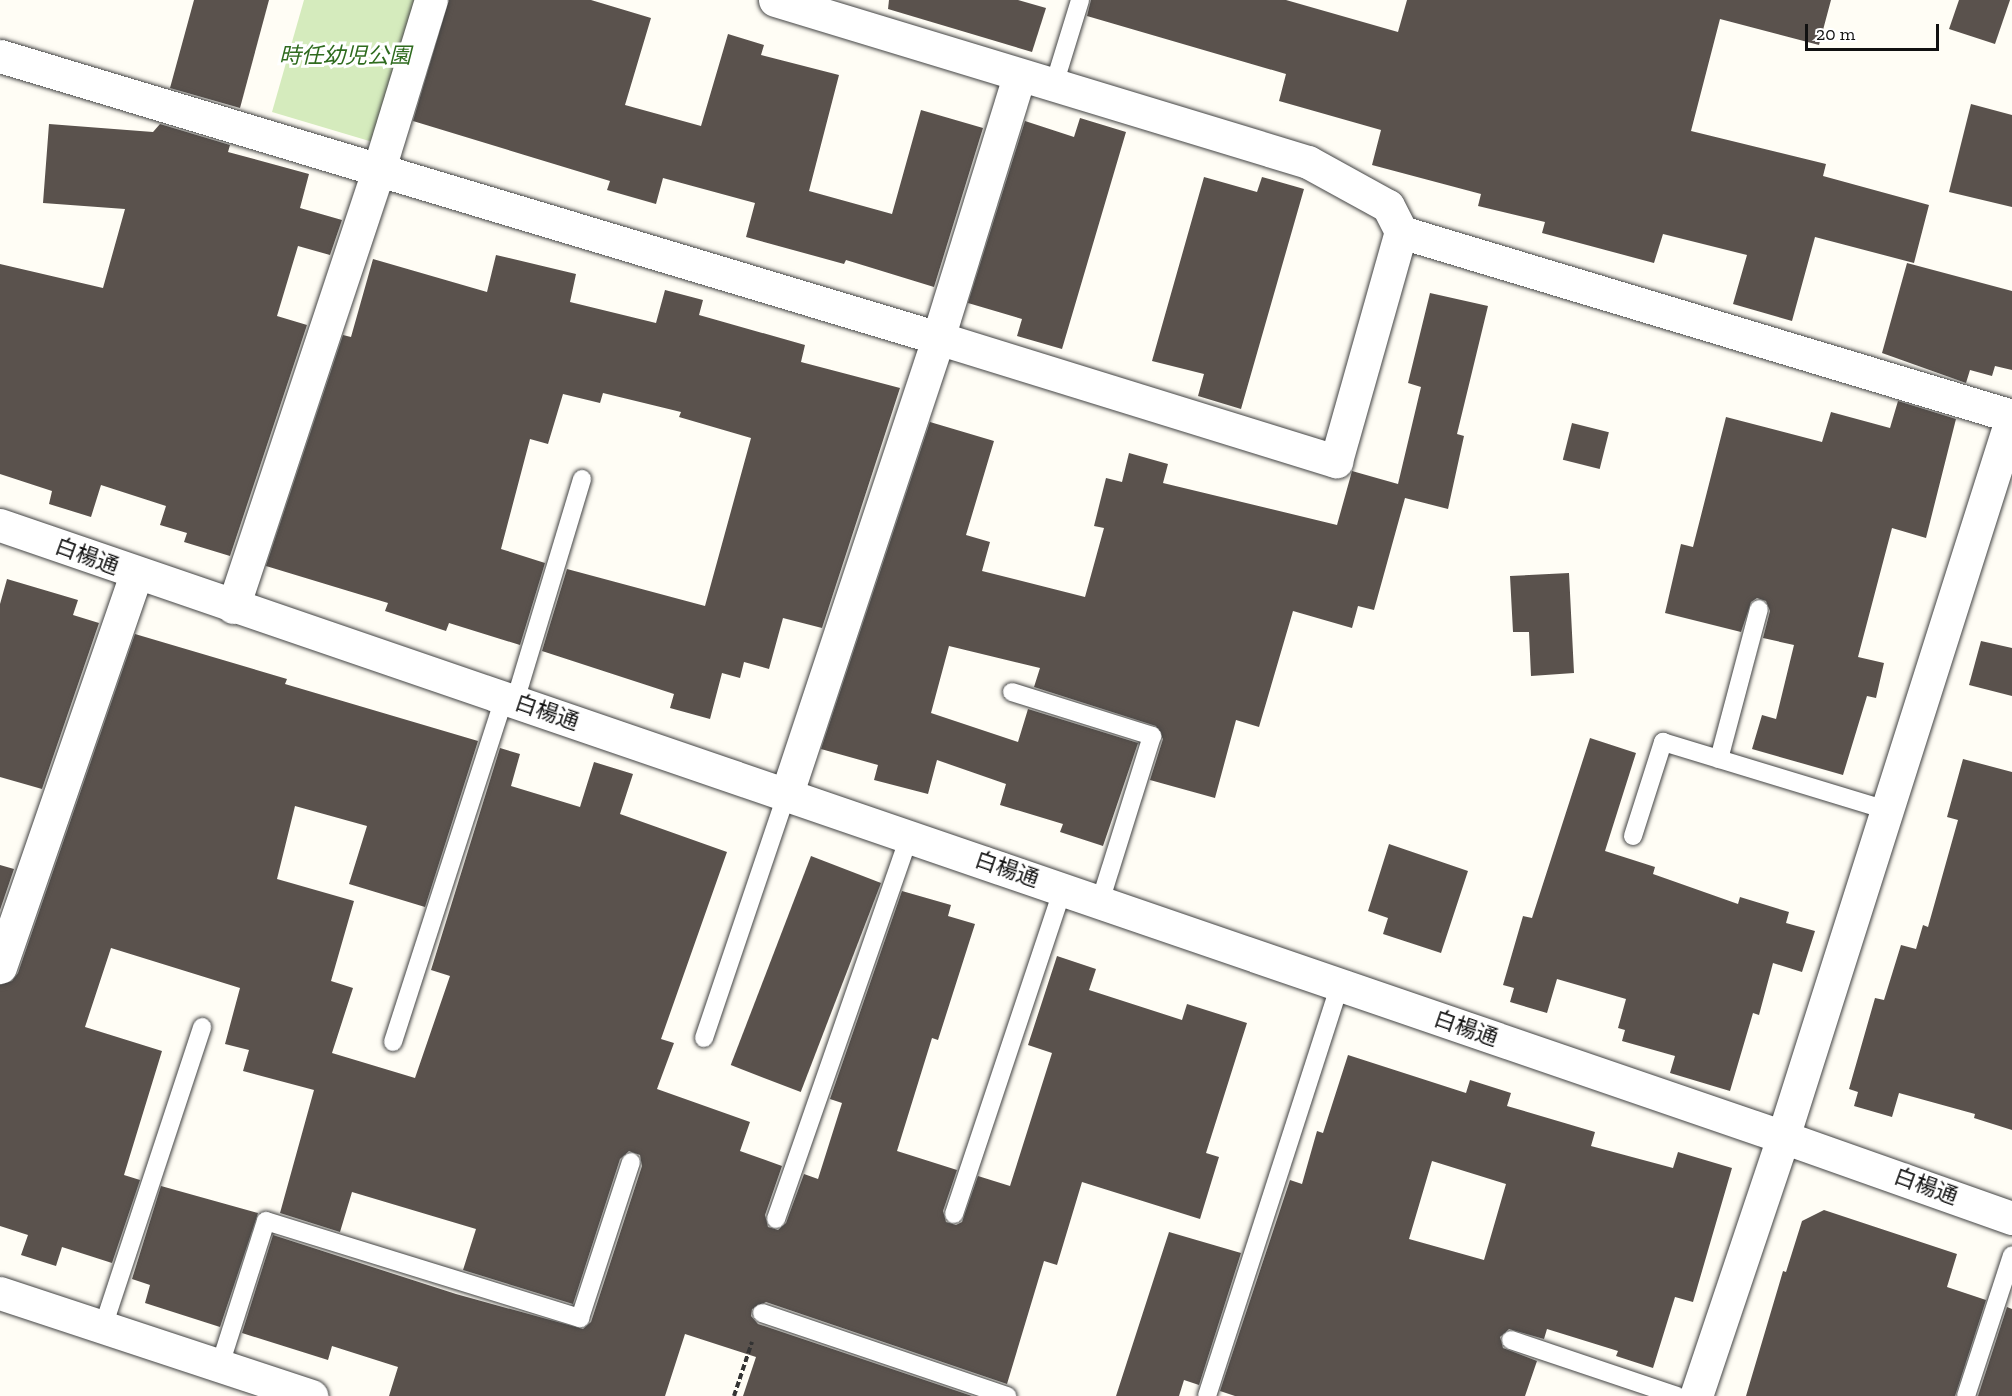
<!DOCTYPE html>
<html>
<head>
<meta charset="utf-8">
<style>
  body { margin:0 }
  #map { position:relative; width:2012px; height:1396px; overflow:hidden; background:#fffdf5; font-family:"Zilla Slab","Noto Sans JP",serif }
  div>[style] { position:absolute }
  .green>* { inset:0; background:#d5ebbd }
  .building>* { inset:0; background:#5a524d; transform-origin:0 0 }
  .path>* { height:4px; margin-top:-2px; transform-origin:0; background:repeating-linear-gradient(90deg,#333 0 6px,transparent 0 9px) }
  .roads { filter:drop-shadow(0 0 2px #444) drop-shadow(0 0 2px #444) }
  .service>* { height:18px; margin:-9px; padding:0 9px; transform-origin:9px; border-radius:9px; background:#fff }
  .minor>* { height:33px; margin:-16.5px; padding:0 16.5px; transform-origin:16.5px; border-radius:16.5px; background:#fff }
  .tertiary>* { height:33px; margin:-16.5px; padding:0 16.5px; transform-origin:16.5px; border-radius:16.5px; background:#fff }
  span { translate:-50% -50%; white-space:nowrap; text-align:center; line-height:1.15; -webkit-text-stroke:6px #fff; paint-order:stroke }
  .park-label { font-size:22px; color:#2f6b1f; font-style:italic }
  .street-label { font-size:22px; color:#111 }
  .scale { position:absolute; left:1805px; top:24px; width:134px; height:27px; box-sizing:border-box; border:3px solid #111; border-top:0; padding-left:8px; font-size:18px; line-height:21px; white-space:nowrap; color:#111; -webkit-text-stroke:4px #fff; paint-order:stroke }
</style>
</head>
<body>
<div id="map">
  <div class="green">
    <div style="clip-path:polygon(304px 0,419px 0,376px 143px,272px 112px)"></div>
  </div>
  <div class="building">
    <div style="clip-path:polygon(194px 0,269px 0,240px 108px,170px 88px)"></div>
    <div style="clip-path:polygon(449px 0,591px 0,651px 18px,625px 105px,701px 126px,728px 34px,764px 45px,761px 55px,839px 75px,809px 191px,892px 214px,921px 110px,983px 128px,934px 287px,846px 260px,844px 264px,746px 237px,755px 203px,663px 178px,656px 204px,607px 190px,610px 181px,413px 121px)"></div>
    <div style="clip-path:polygon(889px 0,1018px 0,1046px 8px,1032px 52px,888px 9px)"></div>
    <div style="clip-path:polygon(1091px 0,1286px 0,1398px 32px,1407px 0,1831px 0,1819px 45px,1720px 19px,1691px 131px,1826px 164px,1823px 176px,1929px 205px,1914px 263px,1815px 237px,1792px 321px,1733px 304px,1747px 255px,1663px 234px,1654px 263px,1542px 233px,1545px 222px,1478px 206px,1481px 194px,1372px 165px,1381px 130px,1279px 101px,1286px 74px,1087px 16px)"></div>
    <div style="clip-path:polygon(1959px 0,2010px 0,1995px 44px,1949px 29px)"></div>
    <div style="clip-path:polygon(1971px 104px,2012px 115px,2012px 207px,1949px 192px)"></div>
    <div style="clip-path:polygon(1080px 118px,1126px 132px,1062px 349px,1017px 336px,1022px 319px,968px 303px,1025px 121px,1074px 137px)"></div>
    <div style="clip-path:polygon(49px 124px,153px 132px,160px 124px,230px 145px,228px 152px,309px 174px,300px 208px,342px 220px,330px 255px,298px 246px,277px 316px,307px 325px,230px 556px,184px 542px,187px 533px,160px 525px,166px 506px,101px 485px,91px 517px,49px 504px,52px 491px,0 474px,0 264px,103px 288px,125px 209px,43px 203px)"></div>
    <div style="clip-path:polygon(1204px 177px,1257px 192px,1262px 177px,1304px 189px,1241px 409px,1198px 396px,1204px 374px,1152px 361px)"></div>
    <div style="clip-path:polygon(496px 255px,576px 274px,570px 302px,656px 323px,665px 290px,703px 300px,699px 315px,805px 345px,801px 362px,900px 388px,822px 628px,783px 618px,769px 669px,744px 662px,740px 678px,722px 673px,710px 719px,670px 708px,674px 694px,542px 651px,567px 569px,705px 606px,751px 438px,679px 417px,681px 412px,603px 393px,600px 403px,563px 394px,548px 444px,530px 439px,501px 549px,545px 563px,520px 645px,449px 623px,446px 631px,385px 611px,388px 603px,266px 566px,343px 335px,351px 337px,373px 259px,487px 292px)"></div>
    <div style="clip-path:polygon(1907px 263px,2012px 291px,2012px 370px,1995px 366px,1992px 376px,1970px 370px,1966px 383px,1882px 353px)"></div>
    <div style="clip-path:polygon(1430px 293px,1488px 306px,1457px 434px,1464px 436px,1448px 509px,1405px 498px,1374px 610px,1358px 606px,1352px 628px,1293px 611px,1259px 727px,1236px 720px,1215px 798px,1150px 780px,1163px 739px,1156px 726px,1034px 687px,1040px 668px,949px 646px,931px 713px,1018px 742px,1028px 709px,1138px 743px,1103px 846px,1060px 832px,1063px 824px,1000px 805px,1006px 784px,937px 760px,928px 794px,874px 780px,878px 765px,821px 749px,930px 422px,994px 441px,966px 535px,990px 542px,982px 571px,1085px 597px,1104px 528px,1094px 526px,1106px 478px,1122px 482px,1129px 453px,1168px 464px,1163px 483px,1337px 525px,1352px 471px,1398px 484px,1421px 387px,1408px 383px)"></div>
    <div style="clip-path:polygon(1898px 401px,1956px 419px,1926px 538px,1892px 528px,1858px 657px,1884px 663px,1876px 698px,1867px 696px,1843px 775px,1752px 749px,1762px 715px,1776px 719px,1794px 645px,1763px 638px,1770px 611px,1766px 601px,1757px 598px,1751px 602px,1741px 632px,1665px 613px,1681px 544px,1693px 547px,1726px 417px,1822px 442px,1831px 412px,1890px 428px)"></div>
    <div style="left:1572px;top:423px;width:38px;height:38px;rotate:14deg"></div>
    <div style="clip-path:polygon(1569px 573px,1574px 673px,1531px 676px,1529px 632px,1513px 632px,1510px 576px)"></div>
    <div style="clip-path:polygon(7px 579px,78px 600px,73px 615px,99px 623px,42px 789px,0 777px,0 604px)"></div>
    <div style="clip-path:polygon(135px 634px,287px 679px,285px 684px,478px 741px,425px 907px,349px 884px,367px 826px,295px 806px,277px 879px,354px 901px,331px 981px,353px 988px,332px 1053px,415px 1078px,450px 976px,431px 970px,500px 748px,520px 754px,511px 786px,580px 807px,594px 762px,633px 774px,620px 814px,727px 852px,661px 1039px,674px 1043px,657px 1089px,750px 1122px,740px 1151px,782px 1166px,765px 1215px,768px 1227px,778px 1230px,786px 1223px,804px 1174px,818px 1179px,842px 1103px,830px 1099px,902px 891px,951px 905px,948px 916px,975px 924px,938px 1040px,932px 1038px,897px 1151px,957px 1170px,943px 1211px,946px 1222px,956px 1225px,962px 1222px,978px 1176px,1010px 1186px,1052px 1053px,1028px 1045px,1057px 956px,1096px 969px,1089px 990px,1182px 1020px,1187px 1004px,1247px 1023px,1206px 1153px,1219px 1157px,1200px 1219px,1082px 1182px,1057px 1265px,1044px 1261px,1007px 1384px,766px 1302px,752px 1309px,751px 1316px,758px 1324px,972px 1396px,743px 1396px,756px 1357px,685px 1334px,665px 1396px,389px 1396px,398px 1367px,332px 1346px,328px 1360px,242px 1333px,273px 1235px,456px 1294px,583px 1329px,591px 1322px,642px 1166px,640px 1155px,629px 1151px,620px 1159px,573px 1304px,463px 1270px,476px 1229px,352px 1192px,340px 1232px,280px 1213px,314px 1090px,243px 1071px,249px 1050px,225px 1044px,240px 988px,111px 948px,85px 1027px,162px 1051px,124px 1175px,140px 1180px,112px 1263px,62px 1247px,56px 1266px,21px 1255px,28px 1235px,0 1226px,0 985px,12px 981px,18px 973px)"></div>
    <div style="clip-path:polygon(1981px 641px,2012px 648px,2012px 696px,1969px 685px)"></div>
    <div style="clip-path:polygon(1590px 738px,1636px 753px,1605px 851px,1655px 867px,1653px 874px,1738px 904px,1740px 897px,1789px 912px,1786px 923px,1815px 931px,1802px 972px,1773px 963px,1759px 1015px,1753px 1013px,1730px 1091px,1670px 1073px,1675px 1056px,1622px 1041px,1625px 1030px,1618px 1028px,1626px 999px,1557px 979px,1547px 1013px,1510px 1002px,1514px 988px,1503px 985px,1523px 916px,1532px 918px)"></div>
    <div style="clip-path:polygon(1963px 759px,2012px 772px,2012px 1130px,1974px 1118px,1975px 1114px,1899px 1093px,1892px 1117px,1854px 1106px,1858px 1092px,1849px 1089px,1875px 998px,1884px 1000px,1901px 945px,1916px 949px,1923px 925px,1928px 927px,1958px 820px,1947px 817px)"></div>
    <div style="clip-path:polygon(1389px 844px,1468px 871px,1441px 953px,1383px 934px,1388px 918px,1368px 911px)"></div>
    <div style="left:811px;top:856px;width:75px;height:224px;rotate:21deg"></div>
    <div style="clip-path:polygon(0 865px,14px 869px,0 910px)"></div>
    <div style="clip-path:polygon(evenodd,1348px 1055px,1466px 1093px,1470px 1080px,1511px 1093px,1507px 1106px,1595px 1132px,1591px 1146px,1673px 1168px,1678px 1152px,1732px 1168px,1693px 1302px,1675px 1297px,1653px 1368px,1616px 1356px,1618px 1351px,1547px 1329px,1544px 1339px,1509px 1329px,1500px 1337px,1503px 1348px,1537px 1361px,1525px 1396px,1235px 1396px,1220px 1391px,1290px 1180px,1302px 1184px,1317px 1131px,1323px 1133px,1348px 1055px,1432px 1161px,1506px 1184px,1484px 1260px,1409px 1239px,1432px 1161px)"></div>
    <div style="clip-path:polygon(161px 1186px,258px 1213px,220px 1327px,145px 1303px,150px 1285px,132px 1279px)"></div>
    <div style="clip-path:polygon(1824px 1210px,1957px 1254px,1947px 1287px,1986px 1300px,1955px 1396px,1746px 1396px,1783px 1271px,1786px 1272px,1802px 1221px)"></div>
    <div style="clip-path:polygon(1169px 1232px,1241px 1253px,1199px 1385px,1184px 1380px,1179px 1396px,1116px 1396px)"></div>
    <div style="clip-path:polygon(2007px 1307px,2012px 1309px,2012px 1396px,1978px 1396px)"></div>
  </div>
  <div class="path">
    <div style="left:734px;top:1396px;width:57px;rotate:-71.6deg"></div>
  </div>
  <div class="roads">
    <div class="service">
      <div style="left:1053px;top:88px;width:92px;rotate:-72.9deg"></div>
      <div style="left:1012px;top:692px;width:147px;rotate:17.4deg"></div>
      <div style="left:1152px;top:736px;width:174px;rotate:107.4deg"></div>
      <div style="left:515px;top:701px;width:232px;rotate:-73.2deg"></div>
      <div style="left:1719px;top:759px;width:155px;rotate:-75.1deg"></div>
      <div style="left:1633px;top:836px;width:99px;rotate:-72.3deg"></div>
      <div style="left:1663px;top:742px;width:234px;rotate:16.9deg"></div>
      <div style="left:704px;top:1038px;width:259px;rotate:-71.3deg"></div>
      <div style="left:393px;top:1042px;width:361px;rotate:-72.1deg"></div>
      <div style="left:954px;top:1214px;width:344px;rotate:-71.5deg"></div>
      <div style="left:776px;top:1219px;width:407px;rotate:-70.8deg"></div>
      <div style="left:762px;top:1313px;width:259px;rotate:18.7deg"></div>
      <div style="left:103px;top:1327px;width:316px;rotate:-71.7deg"></div>
      <div style="left:1511px;top:1340px;width:175px;rotate:18.6deg"></div>
      <div style="left:220px;top:1365px;width:151px;rotate:-72.3deg"></div>
      <div style="left:266px;top:1221px;width:329px;rotate:17.2deg"></div>
      <div style="left:580px;top:1318px;width:164px;rotate:-71.9deg"></div>
      <div style="left:1207px;top:1396px;width:433px;rotate:-72.1deg"></div>
      <div style="left:1966px;top:1396px;width:148px;rotate:-71.9deg"></div>
    </div>
    <div class="minor">
      <div style="left:775px;top:0;width:557px;rotate:16.91deg"></div>
      <div style="left:1308px;top:162px;width:91px;rotate:28.8deg"></div>
      <div style="left:1388px;top:206px;width:29px;rotate:63deg"></div>
      <div style="left:1401px;top:232px;width:638px;rotate:16.76deg"></div>
      <div style="left:0;top:56px;width:979px;rotate:16.73deg"></div>
      <div style="left:938px;top:338px;width:417px;rotate:17.2deg"></div>
      <div style="left:1336px;top:461px;width:238px;rotate:-74.2deg"></div>
      <div style="left:0;top:525px;width:1885px;rotate:18.94deg"></div>
      <div style="left:233px;top:607px;width:459px;rotate:-71.6deg"></div>
      <div style="left:378px;top:172px;width:180px;rotate:-72.9deg"></div>
      <div style="left:787px;top:793px;width:479px;rotate:-71.6deg"></div>
      <div style="left:938px;top:338px;width:274px;rotate:-72.8deg"></div>
      <div style="left:0;top:967px;width:416px;rotate:-70.9deg"></div>
      <div style="left:0;top:1293px;width:328px;rotate:18.3deg"></div>
      <div style="left:1696px;top:1396px;width:273px;rotate:-71.4deg"></div>
      <div style="left:1783px;top:1137px;width:756px;rotate:-72.36deg"></div>
    </div>
    <div class="tertiary">
      <div style="left:1783px;top:1137px;width:243px;rotate:19.5deg"></div>
    </div>
  </div>
  <div class="park-label">
    <span style="left:345px;top:56px">時任幼児公園</span>
  </div>
  <div class="street-label">
    <span style="left:87px;top:556px;rotate:20deg">白楊通</span>
    <span style="left:547px;top:712px;rotate:19deg">白楊通</span>
    <span style="left:1007px;top:869px;rotate:19deg">白楊通</span>
    <span style="left:1466px;top:1028px;rotate:19deg">白楊通</span>
    <span style="left:1926px;top:1186px;rotate:20deg">白楊通</span>
  </div>
  <div class="scale">20 m</div>
</div>
</body>
</html>
